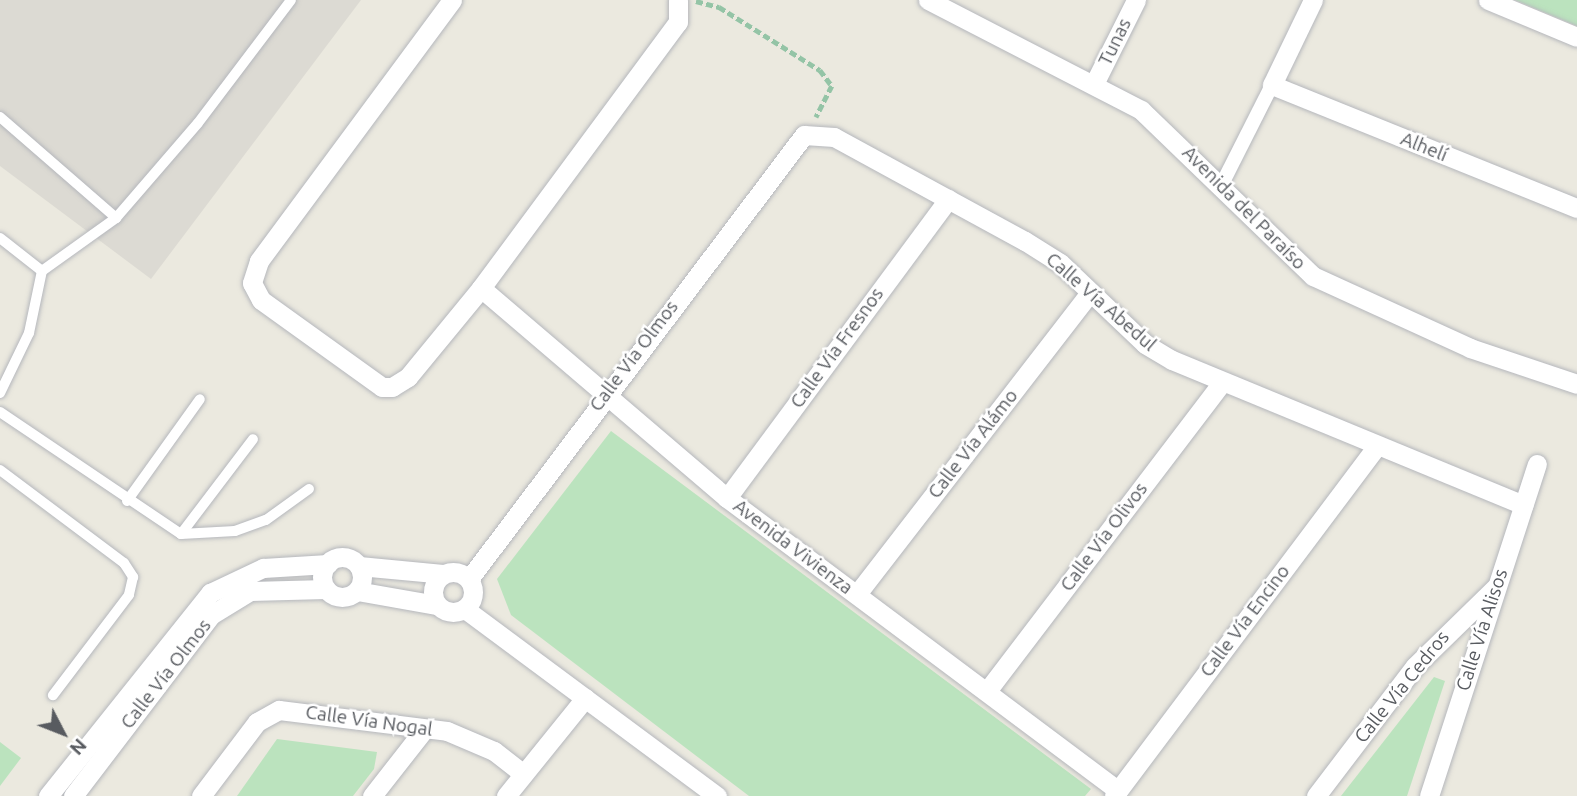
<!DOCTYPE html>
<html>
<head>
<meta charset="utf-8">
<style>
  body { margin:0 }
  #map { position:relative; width:1577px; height:796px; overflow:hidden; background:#ebe9df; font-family:Ubuntu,sans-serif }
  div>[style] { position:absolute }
  .industrial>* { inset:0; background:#dcdad3 }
  .green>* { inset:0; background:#bbe3be }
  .path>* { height:4.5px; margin-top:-2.25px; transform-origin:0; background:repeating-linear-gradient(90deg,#94c4a6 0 7px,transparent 0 10.5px) }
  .roads { filter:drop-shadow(0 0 2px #b5b7bc) drop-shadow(0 0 2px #b5b7bc) }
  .service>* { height:10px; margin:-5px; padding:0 5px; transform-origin:5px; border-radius:5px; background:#fff }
  .pedestrian>* { height:14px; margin:-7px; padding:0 7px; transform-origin:7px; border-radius:7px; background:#fff }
  .minor>* { height:19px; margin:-9.5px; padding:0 9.5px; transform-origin:9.5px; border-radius:9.5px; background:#fff }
  .minor>.ring { margin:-9.5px; padding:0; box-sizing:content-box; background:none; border:19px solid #fff; border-radius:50% }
  span { translate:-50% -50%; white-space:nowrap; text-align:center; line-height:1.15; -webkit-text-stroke:5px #fff; paint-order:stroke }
  .street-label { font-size:19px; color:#585b60 }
  .north { position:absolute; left:28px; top:698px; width:70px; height:70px; -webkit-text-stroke:5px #fff; paint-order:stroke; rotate:132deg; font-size:19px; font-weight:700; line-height:28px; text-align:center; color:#585b60 }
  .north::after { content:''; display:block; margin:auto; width:24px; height:32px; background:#585b60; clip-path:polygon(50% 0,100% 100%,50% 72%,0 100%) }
</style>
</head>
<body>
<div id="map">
  <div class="industrial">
    <div style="clip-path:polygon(0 0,361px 0,151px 279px,0 166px)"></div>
  </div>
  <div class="green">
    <div style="clip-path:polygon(1515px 0,1577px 0,1577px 26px)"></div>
    <div style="clip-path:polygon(611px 431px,1091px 789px,1085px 796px,749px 796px,511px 615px,497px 579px)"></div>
    <div style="clip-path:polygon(1434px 677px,1445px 681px,1407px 796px,1341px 796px)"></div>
    <div style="clip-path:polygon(277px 739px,377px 752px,374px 769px,353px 796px,237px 796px)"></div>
    <div style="clip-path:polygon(0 742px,21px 758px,0 786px)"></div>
  </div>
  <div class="path">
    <div style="left:696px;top:1px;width:24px;rotate:15deg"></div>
    <div style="left:719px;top:7px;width:119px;rotate:32deg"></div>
    <div style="left:820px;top:70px;width:20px;rotate:53deg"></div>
    <div style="left:832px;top:86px;width:35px;rotate:117deg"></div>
  </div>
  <div class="roads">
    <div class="service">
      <div style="left:0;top:117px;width:154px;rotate:41deg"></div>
      <div style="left:116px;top:218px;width:125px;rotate:-49.2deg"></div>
      <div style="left:198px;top:123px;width:154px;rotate:-52.9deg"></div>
      <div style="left:0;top:238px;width:53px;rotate:38.2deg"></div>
      <div style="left:0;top:393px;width:67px;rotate:-64.2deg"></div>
      <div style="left:29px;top:333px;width:63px;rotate:-78.2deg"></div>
      <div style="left:42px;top:271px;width:91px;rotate:-35.6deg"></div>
      <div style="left:0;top:412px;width:218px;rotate:34deg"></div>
      <div style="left:181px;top:534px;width:119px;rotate:-52.8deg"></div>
      <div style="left:0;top:470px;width:155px;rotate:36.9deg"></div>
      <div style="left:124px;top:563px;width:17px;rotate:57deg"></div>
      <div style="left:133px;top:577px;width:18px;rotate:103deg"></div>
      <div style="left:129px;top:595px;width:126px;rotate:127.2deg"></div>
      <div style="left:127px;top:501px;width:125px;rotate:-54.4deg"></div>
      <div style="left:181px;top:534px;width:54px;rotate:-3.2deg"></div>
      <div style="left:235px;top:531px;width:33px;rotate:-20deg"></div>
      <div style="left:266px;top:520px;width:53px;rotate:-35.8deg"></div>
    </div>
    <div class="pedestrian">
      <div style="left:1222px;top:184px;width:111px;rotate:-63.2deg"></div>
    </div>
    <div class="minor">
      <div style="left:452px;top:0;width:325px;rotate:126.5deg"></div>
      <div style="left:259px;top:261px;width:23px;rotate:108deg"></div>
      <div style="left:252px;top:283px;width:19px;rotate:62deg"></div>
      <div style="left:261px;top:300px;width:149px;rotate:35.7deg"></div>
      <div style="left:382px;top:387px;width:10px"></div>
      <div style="left:392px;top:387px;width:19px;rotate:-32deg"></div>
      <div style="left:408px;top:377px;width:115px;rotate:-50.6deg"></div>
      <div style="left:481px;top:288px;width:331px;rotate:-53.5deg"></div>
      <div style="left:678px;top:22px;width:22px;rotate:-90deg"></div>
      <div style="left:928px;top:0;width:240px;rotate:27.3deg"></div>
      <div style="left:1141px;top:110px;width:239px;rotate:44deg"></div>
      <div style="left:1313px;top:276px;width:173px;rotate:24.6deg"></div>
      <div style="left:1470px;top:348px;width:113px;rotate:18.6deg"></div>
      <div style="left:1313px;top:0;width:94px;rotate:115.8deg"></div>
      <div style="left:1272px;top:85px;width:329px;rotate:22deg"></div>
      <div style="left:1488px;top:0;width:96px;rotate:22.6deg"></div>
      <div style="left:1094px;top:84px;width:94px;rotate:-63.4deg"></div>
      <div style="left:481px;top:288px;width:323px;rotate:40.5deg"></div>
      <div style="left:727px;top:498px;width:488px;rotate:36.8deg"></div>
      <div style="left:727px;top:498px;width:372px;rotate:-53.5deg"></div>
      <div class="ring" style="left:322px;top:557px;width:21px;height:21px"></div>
      <div style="left:359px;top:566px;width:84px;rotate:5.4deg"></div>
      <div class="ring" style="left:433px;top:572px;width:21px;height:21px"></div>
      <div style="left:469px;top:579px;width:556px;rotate:-52.97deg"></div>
      <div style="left:804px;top:135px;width:30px;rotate:4deg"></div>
      <div style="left:834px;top:137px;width:217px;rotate:28.6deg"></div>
      <div style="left:1025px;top:241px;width:41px;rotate:32.2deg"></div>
      <div style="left:1060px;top:263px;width:117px;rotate:43.6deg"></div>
      <div style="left:1145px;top:344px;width:31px;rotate:31deg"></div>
      <div style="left:1172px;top:360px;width:380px;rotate:22.4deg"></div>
      <div style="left:357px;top:591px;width:80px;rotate:10deg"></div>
      <div style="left:857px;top:594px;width:381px;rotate:-52.3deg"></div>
      <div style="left:465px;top:609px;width:314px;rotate:36.6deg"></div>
      <div style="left:987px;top:691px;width:388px;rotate:-52.7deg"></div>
      <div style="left:48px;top:796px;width:260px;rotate:-51.4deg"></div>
      <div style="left:210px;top:593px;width:59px;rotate:-25.3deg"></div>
      <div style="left:263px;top:568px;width:65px;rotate:-3.5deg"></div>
      <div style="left:73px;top:796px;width:228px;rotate:-52.7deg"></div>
      <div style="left:211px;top:615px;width:46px;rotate:-31.6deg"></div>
      <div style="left:250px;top:591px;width:76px;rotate:-1.5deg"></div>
      <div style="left:201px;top:796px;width:93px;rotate:-52.9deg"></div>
      <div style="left:257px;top:722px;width:25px;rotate:-29deg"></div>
      <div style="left:279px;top:710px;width:169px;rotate:7.1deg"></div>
      <div style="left:447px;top:731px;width:51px;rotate:23.1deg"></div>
      <div style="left:494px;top:751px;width:37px;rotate:38deg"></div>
      <div style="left:372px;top:796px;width:83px;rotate:-51.9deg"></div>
      <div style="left:506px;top:796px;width:126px;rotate:-51.1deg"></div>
      <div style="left:1114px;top:796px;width:436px;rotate:-53.1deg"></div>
      <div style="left:1316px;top:796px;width:163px;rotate:-52.7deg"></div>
      <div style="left:1415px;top:666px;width:112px;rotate:-44.3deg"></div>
      <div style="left:1429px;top:796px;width:349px;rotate:-72deg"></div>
    </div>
  </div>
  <div class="street-label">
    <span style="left:1115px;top:42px;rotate:-64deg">Tunas</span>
    <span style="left:1424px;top:147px;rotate:22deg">Alhelí</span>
    <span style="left:1244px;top:208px;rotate:45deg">Avenida del Paraíso</span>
    <span style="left:1101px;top:302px;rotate:41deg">Calle Vía Abedul</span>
    <span style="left:837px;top:348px;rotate:-54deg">Calle Vía Fresnos</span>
    <span style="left:634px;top:356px;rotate:-53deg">Calle Vía Olmos</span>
    <span style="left:973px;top:444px;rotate:-52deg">Calle Vía Alámo</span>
    <span style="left:1104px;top:537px;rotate:-53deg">Calle Vía Olivos</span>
    <span style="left:793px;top:547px;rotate:37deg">Avenida Vivienza</span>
    <span style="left:1245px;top:621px;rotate:-53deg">Calle Vía Encino</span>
    <span style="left:1482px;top:630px;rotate:-72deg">Calle Vía Alisos</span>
    <span style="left:166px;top:674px;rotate:-52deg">Calle Vía Olmos</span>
    <span style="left:1402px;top:687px;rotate:-51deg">Calle Vía Cedros</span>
    <span style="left:369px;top:721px;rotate:8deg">Calle Vía Nogal</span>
  </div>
  <div class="north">N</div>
</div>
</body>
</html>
